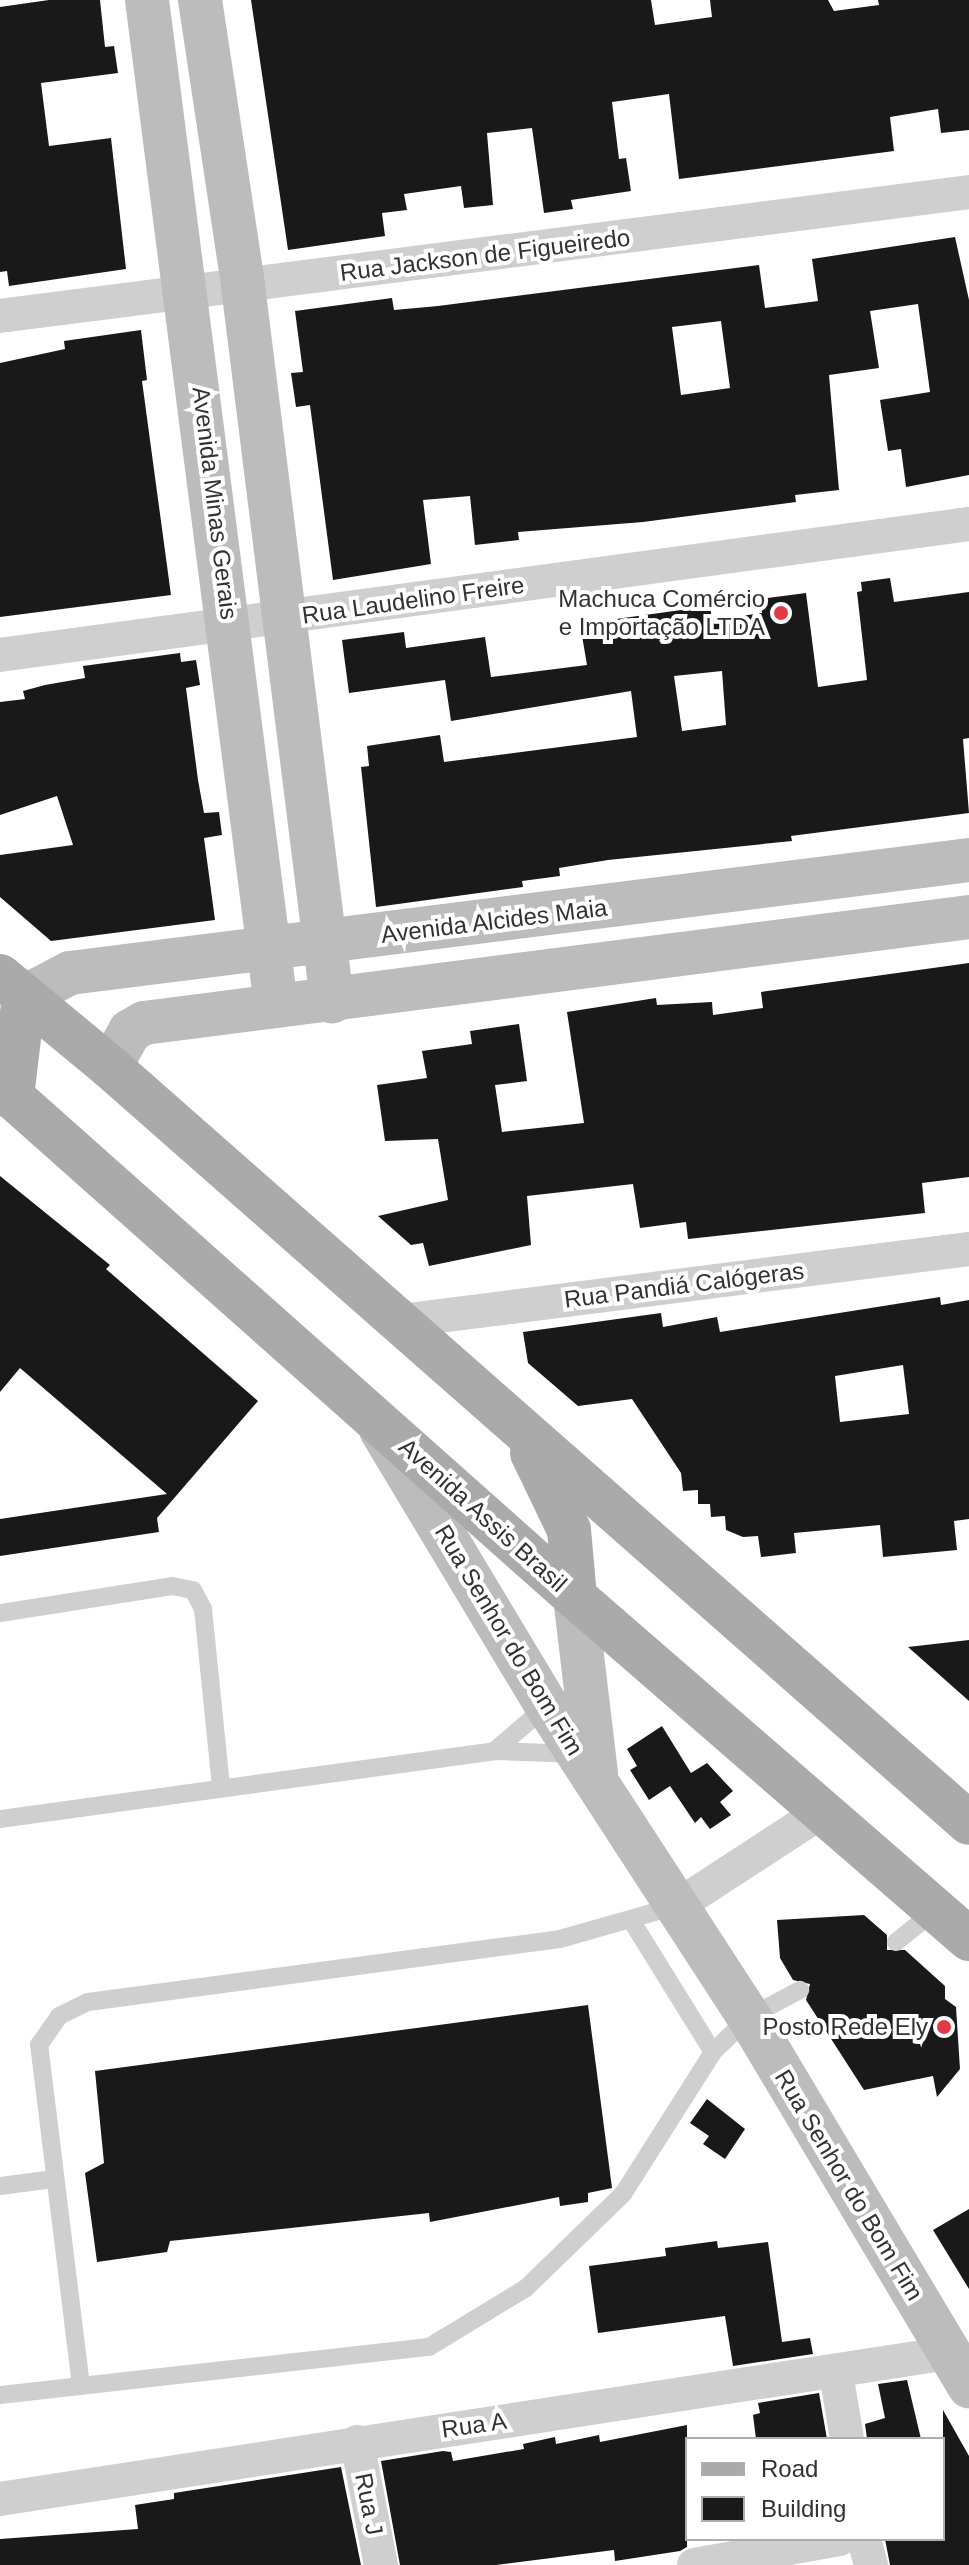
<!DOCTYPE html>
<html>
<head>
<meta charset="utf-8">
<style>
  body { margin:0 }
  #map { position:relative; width:969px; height:2565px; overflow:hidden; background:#fff; font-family:Helvetica,sans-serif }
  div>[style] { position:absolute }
  .building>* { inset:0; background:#191919 }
  .lane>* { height:18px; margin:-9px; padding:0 9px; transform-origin:9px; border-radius:9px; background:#cfcfcf }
  .street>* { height:34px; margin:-17px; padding:0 17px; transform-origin:17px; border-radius:17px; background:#cfcfcf }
  .secondary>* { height:44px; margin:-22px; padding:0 22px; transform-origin:22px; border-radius:22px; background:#bcbcbc }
  .primary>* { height:44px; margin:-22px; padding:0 22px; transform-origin:22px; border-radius:22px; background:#aaa }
  .dots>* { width:22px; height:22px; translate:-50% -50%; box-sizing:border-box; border:4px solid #fff; border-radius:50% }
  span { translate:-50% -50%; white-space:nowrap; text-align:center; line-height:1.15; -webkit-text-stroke:8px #fff; paint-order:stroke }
  .street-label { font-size:24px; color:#323232 }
  .poi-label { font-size:24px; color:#323232 }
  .right { translate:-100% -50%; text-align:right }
  .legend { position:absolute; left:685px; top:2437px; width:260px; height:104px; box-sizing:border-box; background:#fff; border:2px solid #adadad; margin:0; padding:10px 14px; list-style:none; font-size:24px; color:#323232 }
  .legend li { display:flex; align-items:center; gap:16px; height:40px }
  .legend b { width:40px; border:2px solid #adadad }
</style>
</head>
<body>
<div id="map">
  <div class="building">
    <div style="clip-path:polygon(49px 0,100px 0,105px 47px,114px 46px,118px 73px,41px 83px,49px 146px,111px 138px,126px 269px,9px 286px,7px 271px,0 272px,0 7px)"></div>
    <div style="clip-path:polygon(251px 0,651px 0,655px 25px,712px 17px,710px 0,828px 0,834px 11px,879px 5px,878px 0,969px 0,969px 130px,941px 133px,938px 109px,890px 117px,894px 151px,679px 179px,669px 94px,612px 102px,619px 159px,626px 158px,631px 191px,571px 200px,573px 209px,544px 213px,532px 128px,487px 133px,493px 205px,464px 208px,461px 186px,404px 194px,407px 210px,382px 213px,385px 236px,288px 250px)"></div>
    <div style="clip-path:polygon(evenodd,955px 237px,969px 300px,969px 475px,906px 487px,901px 449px,888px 451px,880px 400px,930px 392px,918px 304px,870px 311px,879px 368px,829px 375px,839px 490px,795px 495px,796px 502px,643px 522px,518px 532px,519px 540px,475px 545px,470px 496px,423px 500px,431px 564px,333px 580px,310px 405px,296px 407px,291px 373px,303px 372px,295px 311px,392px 298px,394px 310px,438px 306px,759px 265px,765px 308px,818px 301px,812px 259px,955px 237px,721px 321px,730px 388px,681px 395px,672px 327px,721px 321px)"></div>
    <div style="clip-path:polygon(141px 330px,147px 380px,142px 381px,171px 595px,0 617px,0 363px,65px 349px,64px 341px)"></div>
    <div style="clip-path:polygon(evenodd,890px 578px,894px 602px,969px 592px,969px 738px,963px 739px,969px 813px,791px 836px,792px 841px,608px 860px,559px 868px,560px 876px,522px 881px,523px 887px,376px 907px,361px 767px,369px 766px,367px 746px,440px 735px,444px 762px,637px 737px,631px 691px,451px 721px,445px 680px,349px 693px,342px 640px,404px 632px,406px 648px,485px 637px,491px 677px,587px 665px,580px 624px,710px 606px,712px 620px,762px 613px,760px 599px,806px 593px,818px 687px,867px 680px,857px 592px,862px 591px,861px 582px,890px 578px,722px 671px,726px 725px,682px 731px,674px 676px,722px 671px)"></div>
    <div style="clip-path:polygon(180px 653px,181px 662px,196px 660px,200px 685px,186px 688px,198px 780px,204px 813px,219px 812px,222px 835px,204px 838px,215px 920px,51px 941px,0 897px,0 855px,73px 845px,57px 796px,0 815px,0 702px,25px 699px,23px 691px,45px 685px,85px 678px,83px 666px)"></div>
    <div style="clip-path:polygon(969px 963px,969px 1177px,922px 1183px,925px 1213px,688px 1239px,686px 1222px,640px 1228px,633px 1184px,527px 1196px,531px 1245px,429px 1266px,423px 1243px,411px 1245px,378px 1216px,448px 1200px,438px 1139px,385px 1141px,377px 1085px,427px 1078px,422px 1051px,472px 1044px,470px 1031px,519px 1024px,527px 1081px,495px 1085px,502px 1132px,584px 1123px,567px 1012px,656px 998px,657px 1005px,712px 1002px,713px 1015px,763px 1008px,761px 992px)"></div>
    <div style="clip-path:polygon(0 1176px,110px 1265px,106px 1269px,258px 1401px,157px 1518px,159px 1532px,0 1556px,0 1519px,167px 1494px,20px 1368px,0 1392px)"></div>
    <div style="clip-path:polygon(evenodd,940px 1297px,941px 1305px,969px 1300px,969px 1519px,954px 1521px,957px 1550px,883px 1557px,880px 1525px,794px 1533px,796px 1553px,761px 1557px,758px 1536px,743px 1537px,726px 1530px,725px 1516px,711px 1517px,710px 1504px,698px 1504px,698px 1490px,683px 1491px,681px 1473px,632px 1399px,578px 1406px,528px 1363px,523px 1332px,661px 1313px,663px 1327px,717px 1317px,720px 1332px,940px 1297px,903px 1365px,909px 1414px,840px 1422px,835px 1376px,903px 1365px)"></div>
    <div style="clip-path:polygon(969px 1640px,969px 1701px,908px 1647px)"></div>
    <div style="clip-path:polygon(662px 1726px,691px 1773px,707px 1763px,733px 1791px,720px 1802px,731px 1815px,710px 1829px,701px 1817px,695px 1823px,670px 1786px,649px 1800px,630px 1770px,637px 1766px,627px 1749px)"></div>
    <div style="clip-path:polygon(864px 1915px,887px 1935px,887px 1950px,905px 1950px,945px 1986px,945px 1999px,956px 2007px,960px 2069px,937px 2097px,933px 2076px,864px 2090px,806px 2000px,810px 1984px,793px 1980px,780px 1958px,777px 1920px)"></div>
    <div style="clip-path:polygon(588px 2005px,612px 2188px,588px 2193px,588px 2202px,560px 2206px,559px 2197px,430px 2222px,429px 2213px,170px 2241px,167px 2252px,97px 2262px,85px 2173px,104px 2163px,95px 2071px)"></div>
    <div style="clip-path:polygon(707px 2099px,745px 2129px,725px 2159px,703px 2144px,709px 2136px,690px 2123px)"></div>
    <div style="clip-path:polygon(969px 2209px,969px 2289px,933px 2230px)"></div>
    <div style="clip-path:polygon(717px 2241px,718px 2248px,768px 2242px,782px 2342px,810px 2338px,813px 2354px,733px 2366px,725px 2316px,598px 2333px,589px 2266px,666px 2256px,665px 2248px)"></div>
    <div style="clip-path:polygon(907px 2380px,921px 2439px,867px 2439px,865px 2424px,885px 2418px,878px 2384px)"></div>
    <div style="clip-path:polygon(819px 2393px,827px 2439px,756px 2439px,753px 2415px,760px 2413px,758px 2403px)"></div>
    <div style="clip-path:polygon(943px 2410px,969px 2456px,969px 2565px,890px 2565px,885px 2539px,943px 2539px)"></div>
    <div style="clip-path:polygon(687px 2425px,687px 2547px,680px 2551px,615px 2561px,614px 2550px,496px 2565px,400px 2565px,381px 2461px,443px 2451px,451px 2452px,453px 2461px,524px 2449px,523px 2444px,555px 2437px,556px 2444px,599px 2435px,600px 2442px)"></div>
    <div style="clip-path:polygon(341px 2467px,361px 2565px,0 2565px,0 2539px,138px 2529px,135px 2505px,174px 2499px,174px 2493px)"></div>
  </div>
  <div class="lane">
    <div style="left:0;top:1613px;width:174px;rotate:-8.9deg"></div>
    <div style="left:172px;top:1586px;width:21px;rotate:11deg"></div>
    <div style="left:193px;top:1590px;width:21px;rotate:62deg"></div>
    <div style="left:203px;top:1609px;width:177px;rotate:84.2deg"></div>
    <div style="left:494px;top:1751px;width:70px;rotate:-40.3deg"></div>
    <div style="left:0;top:1819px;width:499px;rotate:-7.8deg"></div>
    <div style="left:494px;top:1751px;width:82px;rotate:2.1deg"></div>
    <div style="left:631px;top:1920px;width:155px;rotate:58.2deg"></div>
    <div style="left:896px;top:1942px;width:51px;rotate:-38.7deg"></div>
    <div style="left:0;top:2186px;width:54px;rotate:-7.4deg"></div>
    <div style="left:81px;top:2386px;width:344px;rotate:-97deg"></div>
    <div style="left:39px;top:2045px;width:35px;rotate:-55deg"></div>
    <div style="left:59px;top:2016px;width:32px;rotate:-26deg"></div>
    <div style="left:88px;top:2002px;width:476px;rotate:-7.6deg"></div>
    <div style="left:560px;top:1939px;width:121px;rotate:-15.9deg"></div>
    <div style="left:0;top:2395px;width:432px;rotate:-6.4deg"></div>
    <div style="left:429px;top:2347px;width:114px;rotate:-31.3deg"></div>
    <div style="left:526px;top:2288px;width:135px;rotate:-44.1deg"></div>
    <div style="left:623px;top:2194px;width:168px;rotate:-57.6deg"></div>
    <div style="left:713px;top:2052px;width:50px;rotate:-44.2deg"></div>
    <div style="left:749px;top:2017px;width:58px;rotate:-27.9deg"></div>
  </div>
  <div class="street">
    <div style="left:0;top:316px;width:977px;rotate:-7.29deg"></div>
    <div style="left:0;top:655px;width:978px;rotate:-7.7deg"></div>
    <div style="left:400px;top:1321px;width:574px;rotate:-7.21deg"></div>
    <div style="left:677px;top:1906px;width:174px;rotate:-33.1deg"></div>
    <div style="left:836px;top:2373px;width:67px;rotate:80.5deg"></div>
    <div style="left:357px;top:2442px;width:125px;rotate:79deg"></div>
    <div style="left:0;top:2499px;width:960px;rotate:-8.75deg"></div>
    <div style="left:864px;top:2539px;width:27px;rotate:75deg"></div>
    <div style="left:694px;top:2565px;width:148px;rotate:-10.1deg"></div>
  </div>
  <div class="secondary">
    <div style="left:147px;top:0;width:1014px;rotate:82.69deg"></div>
    <div style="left:200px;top:0;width:289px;rotate:81.4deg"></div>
    <div style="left:243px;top:286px;width:721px;rotate:82.9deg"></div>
    <div style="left:24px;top:997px;width:52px;rotate:-27.6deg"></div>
    <div style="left:70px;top:973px;width:906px;rotate:-7.16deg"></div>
    <div style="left:110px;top:1067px;width:41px;rotate:-60.9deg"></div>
    <div style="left:130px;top:1031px;width:16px;rotate:-30deg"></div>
    <div style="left:144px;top:1023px;width:832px;rotate:-7.32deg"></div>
    <div style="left:381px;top:1430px;width:322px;rotate:59deg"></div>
    <div style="left:547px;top:1706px;width:371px;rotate:57deg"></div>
    <div style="left:749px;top:2017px;width:430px;rotate:59.2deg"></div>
    <div style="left:575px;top:1597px;width:177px;rotate:83.2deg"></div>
  </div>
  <div class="primary">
    <div style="left:0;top:976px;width:143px;rotate:39.6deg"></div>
    <div style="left:110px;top:1067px;width:1144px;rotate:41.35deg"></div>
    <div style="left:0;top:1086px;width:769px;rotate:41.63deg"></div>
    <div style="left:575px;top:1597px;width:522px;rotate:40.96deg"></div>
    <div style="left:12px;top:1097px;width:101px;rotate:-83.2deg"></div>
    <div style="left:532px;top:1453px;width:85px;rotate:64.3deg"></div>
    <div style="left:569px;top:1530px;width:67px;rotate:84.9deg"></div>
  </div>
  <div class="dots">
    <div style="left:781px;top:613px;background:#e13c45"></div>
    <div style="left:944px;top:2027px;background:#e13c45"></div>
  </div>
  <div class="street-label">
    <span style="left:485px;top:255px;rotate:-7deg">Rua Jackson de Figueiredo</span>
    <span style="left:215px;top:503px;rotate:83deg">Avenida Minas Gerais</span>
    <span style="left:413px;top:600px;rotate:-8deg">Rua Laudelino Freire</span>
    <span style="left:494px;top:921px;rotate:-7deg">Avenida Alcides Maia</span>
    <span style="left:684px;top:1285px;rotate:-7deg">Rua Pandiá Calógeras</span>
    <span style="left:483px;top:1515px;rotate:42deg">Avenida Assis Brasil</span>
    <span style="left:509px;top:1640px;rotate:59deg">Rua Senhor do Bom Fim</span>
    <span style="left:849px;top:2185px;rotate:59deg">Rua Senhor do Bom Fim</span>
    <span style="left:474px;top:2425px;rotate:-8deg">Rua A</span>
    <span style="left:369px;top:2504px;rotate:79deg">Rua J</span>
  </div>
  <div class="poi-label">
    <span class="right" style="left:765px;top:613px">Machuca Comércio<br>e Importação LTDA</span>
    <span class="right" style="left:928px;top:2027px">Posto Rede Ely</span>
  </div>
  <ul class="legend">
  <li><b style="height:10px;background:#aaa"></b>Road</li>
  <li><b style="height:22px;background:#191919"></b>Building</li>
  </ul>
</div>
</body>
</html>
